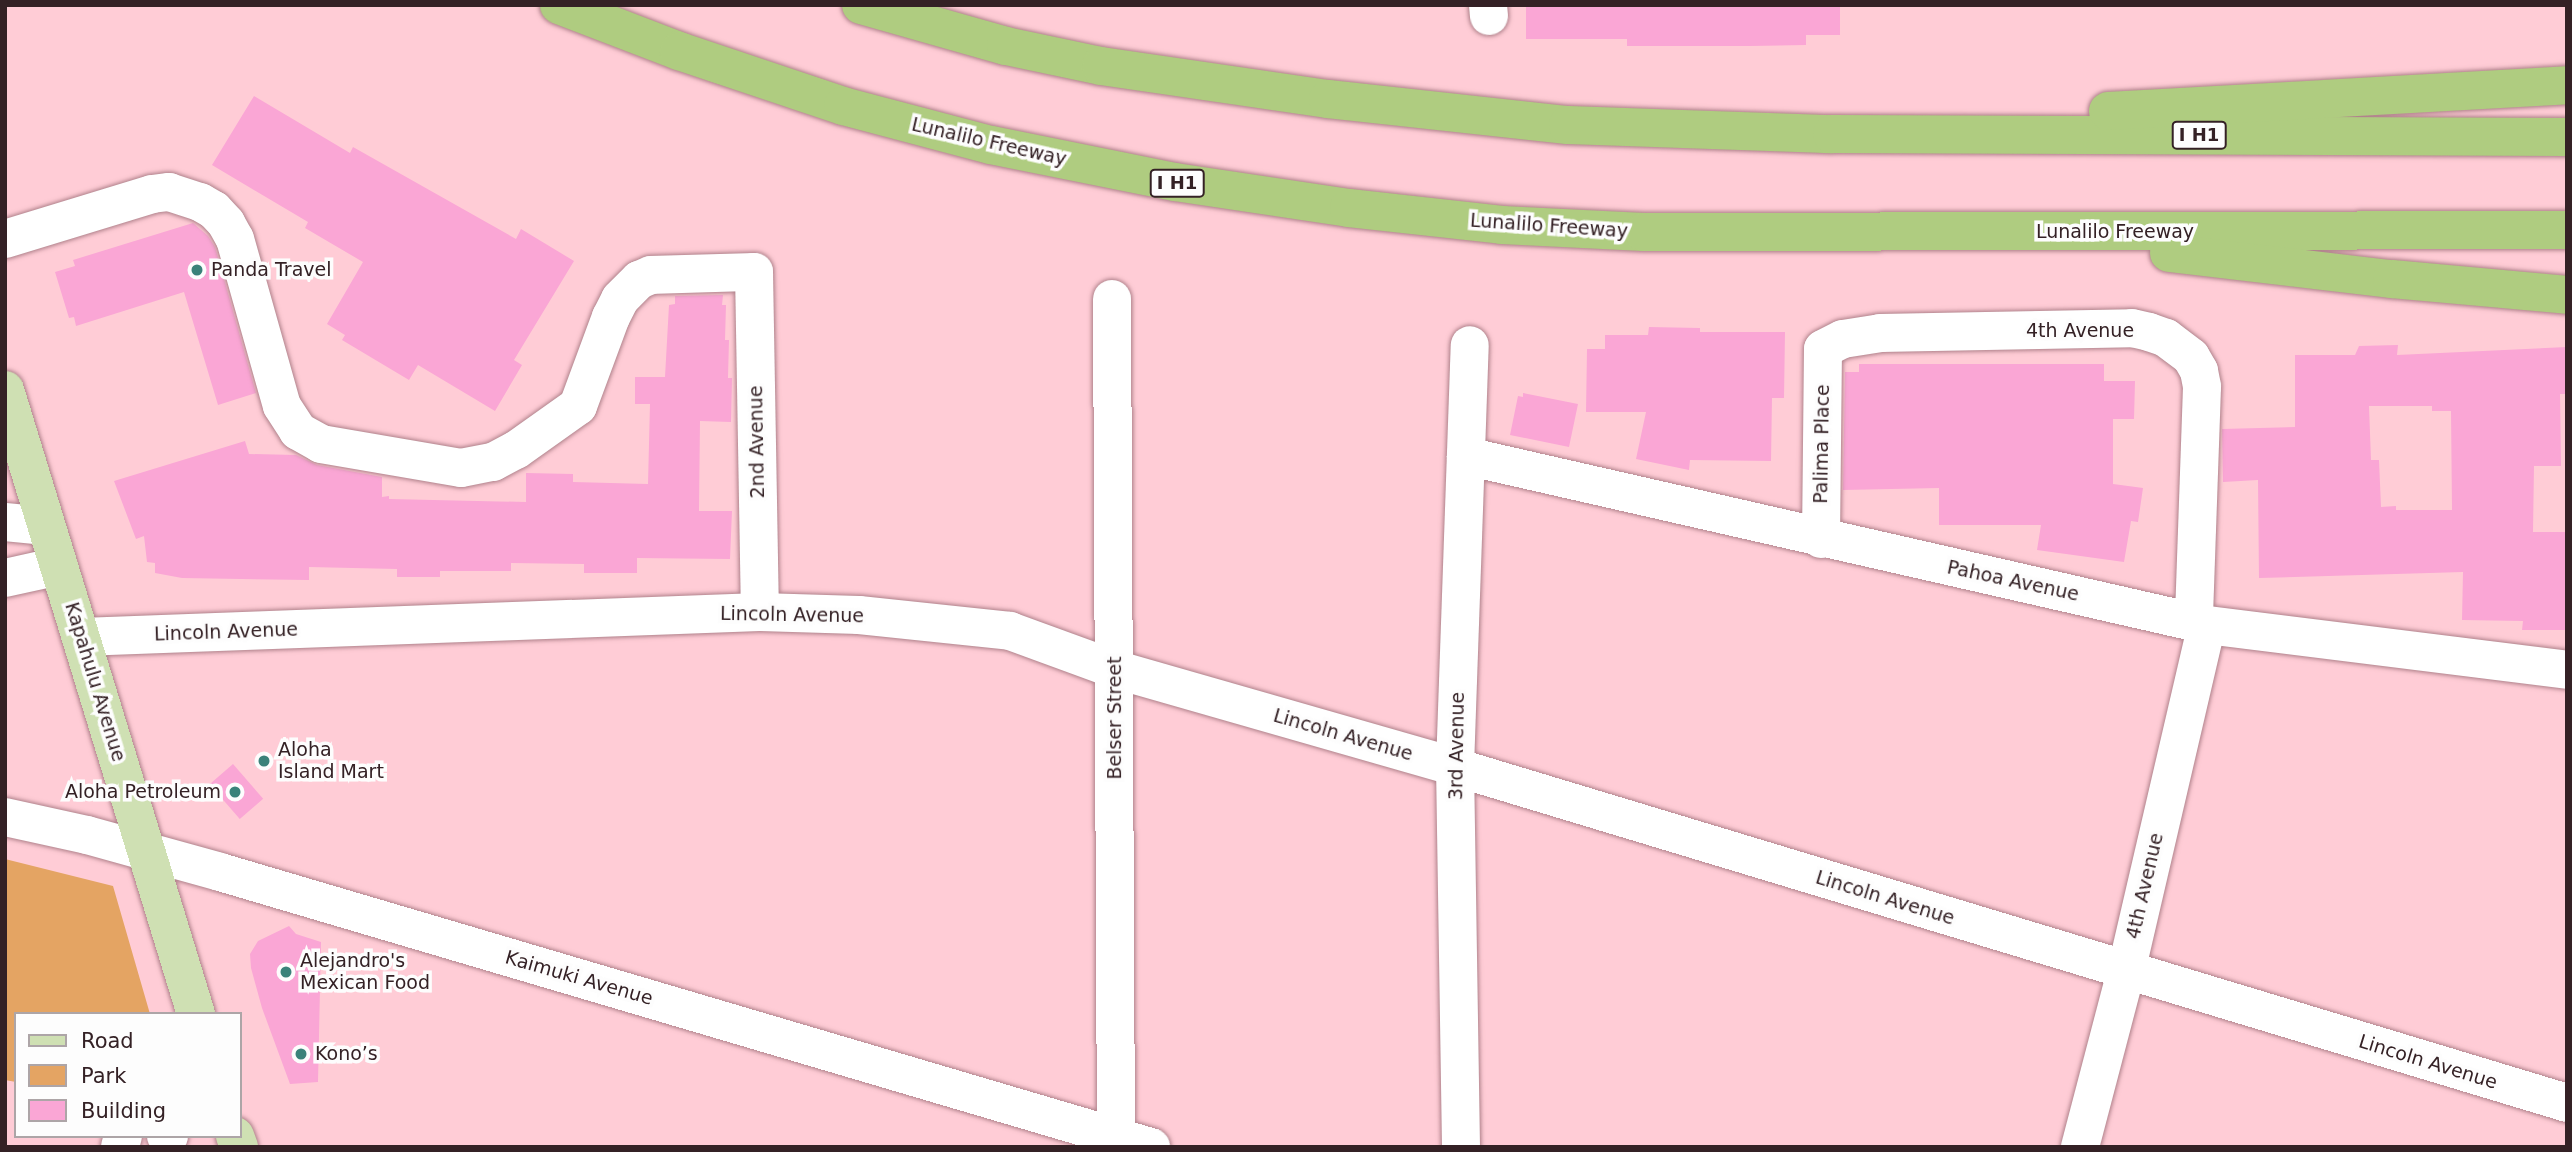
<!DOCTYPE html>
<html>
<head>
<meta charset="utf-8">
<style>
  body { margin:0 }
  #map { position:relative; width:2572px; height:1152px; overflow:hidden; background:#ffccd6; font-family:"DejaVu Sans",sans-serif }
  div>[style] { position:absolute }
  .green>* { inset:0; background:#e4a463 }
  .building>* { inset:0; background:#faa6d5; transform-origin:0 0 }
  .roads { filter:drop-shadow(0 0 2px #b0828b) drop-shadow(0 0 2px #b0828b) }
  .minor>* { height:38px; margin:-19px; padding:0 19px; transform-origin:19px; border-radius:19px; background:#fff }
  .major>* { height:38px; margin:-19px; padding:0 19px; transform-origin:19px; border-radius:19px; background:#cfe0b3 }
  .highway>* { height:38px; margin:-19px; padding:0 19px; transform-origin:19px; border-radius:19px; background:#afcc80 }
  .dots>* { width:19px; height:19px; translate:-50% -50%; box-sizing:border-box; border:4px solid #fdfdfd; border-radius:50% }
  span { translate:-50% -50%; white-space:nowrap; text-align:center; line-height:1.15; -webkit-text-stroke:7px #fdfdfd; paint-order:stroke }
  .shield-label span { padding:2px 5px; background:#fdfdfd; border:2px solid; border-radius:5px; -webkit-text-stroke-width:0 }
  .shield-label { font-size:18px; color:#342125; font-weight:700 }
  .street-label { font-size:19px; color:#342125 }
  .poi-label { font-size:19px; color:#342125 }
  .left { translate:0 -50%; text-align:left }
  .right { translate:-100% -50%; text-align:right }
  .frame { position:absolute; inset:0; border:7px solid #342125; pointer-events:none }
  .legend { position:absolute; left:14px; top:1012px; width:228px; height:126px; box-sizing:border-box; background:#fdfdfd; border:2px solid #ada5a7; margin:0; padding:9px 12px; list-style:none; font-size:21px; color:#342125 }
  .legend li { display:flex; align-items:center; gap:14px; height:35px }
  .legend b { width:35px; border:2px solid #ada5a7 }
</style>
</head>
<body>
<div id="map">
  <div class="green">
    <div style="clip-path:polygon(5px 859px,113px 886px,150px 1014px,16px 1014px,16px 1082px,5px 1080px)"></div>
  </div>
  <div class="building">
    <div style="clip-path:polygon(1526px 5px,1840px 5px,1840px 35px,1806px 35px,1806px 45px,1749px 46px,1627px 46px,1627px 39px,1526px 39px)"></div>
    <div style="clip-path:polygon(254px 96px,350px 153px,353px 147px,516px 239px,521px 229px,574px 261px,514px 360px,522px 365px,495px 411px,418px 365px,409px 380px,342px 340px,345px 335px,327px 324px,363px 262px,305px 228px,308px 222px,212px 165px)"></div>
    <div style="clip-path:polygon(193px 223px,208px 236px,215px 247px,256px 393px,218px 405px,184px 292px,76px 326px,74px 317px,69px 318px,55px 272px,75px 266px,73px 260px)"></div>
    <div style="clip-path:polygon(723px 295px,722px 305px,726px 305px,725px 340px,729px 340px,728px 378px,732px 378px,731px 422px,700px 421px,699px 511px,732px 511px,730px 559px,637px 558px,637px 573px,584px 573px,584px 564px,511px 563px,511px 571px,440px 571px,440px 577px,397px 577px,397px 569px,309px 567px,309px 580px,182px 578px,155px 573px,155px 563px,147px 562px,144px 536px,136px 539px,114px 481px,245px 441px,249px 454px,296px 455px,317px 465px,382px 477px,382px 497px,389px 496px,389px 499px,526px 502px,526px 473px,573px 474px,573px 482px,648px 484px,650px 404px,635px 404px,635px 377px,665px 377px,669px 305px,675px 304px,675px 296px)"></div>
    <div style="clip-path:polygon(1649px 327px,1700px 328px,1700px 332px,1785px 332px,1784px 398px,1772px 398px,1771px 461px,1690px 460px,1689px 470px,1636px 459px,1646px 412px,1586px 412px,1587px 349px,1605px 349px,1605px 335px,1648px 335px)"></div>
    <div style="clip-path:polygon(evenodd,2398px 345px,2397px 355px,2567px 347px,2567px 394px,2560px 394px,2561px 466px,2534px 466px,2533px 532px,2567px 532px,2567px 630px,2522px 630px,2523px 621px,2462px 620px,2463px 572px,2259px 578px,2258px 480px,2223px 482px,2222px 429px,2295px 427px,2295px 355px,2355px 355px,2359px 346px,2398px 345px,2369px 406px,2432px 406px,2432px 411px,2451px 411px,2452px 510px,2396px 510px,2396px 506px,2381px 507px,2379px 460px,2371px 460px,2369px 406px)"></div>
    <div style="clip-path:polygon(1859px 364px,2104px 364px,2104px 381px,2135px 381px,2134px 419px,2113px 419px,2113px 484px,2143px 488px,2138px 522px,2131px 521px,2124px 562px,2037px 550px,2041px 525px,1939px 525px,1939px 488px,1843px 490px,1845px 372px,1859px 372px)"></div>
    <div style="clip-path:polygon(1523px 393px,1578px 404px,1569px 447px,1510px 435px,1518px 396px,1523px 397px)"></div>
    <div style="left:233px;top:764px;width:46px;height:31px;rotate:49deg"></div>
    <div style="clip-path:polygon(289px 926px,296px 934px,321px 942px,318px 1082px,290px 1084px,262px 1008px,251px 968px,250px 954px,258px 941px)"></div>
  </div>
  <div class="roads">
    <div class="minor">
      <div style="left:1488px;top:5px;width:11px;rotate:85deg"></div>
      <div style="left:5px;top:239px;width:154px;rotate:-17deg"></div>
      <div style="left:152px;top:194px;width:17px;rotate:-7deg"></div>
      <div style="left:169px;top:192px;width:33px;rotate:18deg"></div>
      <div style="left:200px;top:202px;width:16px;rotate:30deg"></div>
      <div style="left:214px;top:210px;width:18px;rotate:47deg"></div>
      <div style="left:226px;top:223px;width:18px;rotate:61deg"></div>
      <div style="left:235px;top:239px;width:173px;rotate:74.3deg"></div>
      <div style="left:282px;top:406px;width:30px;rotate:57deg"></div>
      <div style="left:298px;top:431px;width:26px;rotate:29deg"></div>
      <div style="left:321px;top:444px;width:142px;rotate:9.7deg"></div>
      <div style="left:461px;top:468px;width:33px;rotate:-11deg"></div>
      <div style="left:493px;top:462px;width:26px;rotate:-28deg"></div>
      <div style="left:516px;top:450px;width:76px;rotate:-35.4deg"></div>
      <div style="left:578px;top:406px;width:95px;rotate:-69.7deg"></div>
      <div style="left:611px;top:317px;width:20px;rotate:-63deg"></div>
      <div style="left:620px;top:299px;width:27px;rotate:-45deg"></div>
      <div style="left:639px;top:280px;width:13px;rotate:-23deg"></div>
      <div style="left:651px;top:275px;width:103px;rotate:-1.7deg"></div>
      <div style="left:754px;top:272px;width:340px;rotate:89deg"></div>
      <div style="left:1112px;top:299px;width:838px;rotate:89.73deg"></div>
      <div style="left:1466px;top:456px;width:760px;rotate:12.85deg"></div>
      <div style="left:2207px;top:625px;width:363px;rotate:7.1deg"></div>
      <div style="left:5px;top:522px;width:41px;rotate:5.6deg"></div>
      <div style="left:1821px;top:539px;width:190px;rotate:-89.4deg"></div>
      <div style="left:1823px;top:349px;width:22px;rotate:-27deg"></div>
      <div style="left:1843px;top:339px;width:37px;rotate:-9deg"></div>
      <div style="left:1880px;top:333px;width:252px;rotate:-1.1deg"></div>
      <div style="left:2132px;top:328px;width:17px;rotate:13deg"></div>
      <div style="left:2149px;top:332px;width:18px;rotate:19deg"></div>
      <div style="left:2166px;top:338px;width:31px;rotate:37deg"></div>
      <div style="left:2191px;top:357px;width:16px;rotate:60deg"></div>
      <div style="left:2199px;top:371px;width:16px;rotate:79deg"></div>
      <div style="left:2202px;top:387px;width:234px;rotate:92deg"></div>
      <div style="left:5px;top:578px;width:55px;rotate:-12.5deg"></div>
      <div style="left:81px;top:637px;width:679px;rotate:-2.11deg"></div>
      <div style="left:760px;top:612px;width:99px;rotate:1.7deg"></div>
      <div style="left:859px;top:615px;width:152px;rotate:6deg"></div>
      <div style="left:1010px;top:631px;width:111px;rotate:20.1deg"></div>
      <div style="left:1114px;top:669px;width:355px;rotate:16deg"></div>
      <div style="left:1455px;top:767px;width:1162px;rotate:16.81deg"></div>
      <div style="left:5px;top:817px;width:84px;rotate:12.4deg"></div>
      <div style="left:87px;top:835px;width:138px;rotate:15.5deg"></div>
      <div style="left:220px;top:872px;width:971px;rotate:16.46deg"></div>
      <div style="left:166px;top:1136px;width:3px"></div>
      <div style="left:120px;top:1147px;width:11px;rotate:-75deg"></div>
      <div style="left:1461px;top:1147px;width:380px;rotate:-90.9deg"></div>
      <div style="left:1455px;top:767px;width:422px;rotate:-88deg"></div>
      <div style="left:2080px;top:1147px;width:181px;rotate:-75.3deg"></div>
      <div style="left:2126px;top:972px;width:356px;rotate:-76.9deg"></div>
    </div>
    <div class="major">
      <div style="left:5px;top:390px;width:653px;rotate:72.98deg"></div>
      <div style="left:235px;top:1136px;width:12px;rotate:70deg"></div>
    </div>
    <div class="highway">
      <div style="left:559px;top:5px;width:129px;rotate:21deg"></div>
      <div style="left:679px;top:51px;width:173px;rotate:18.5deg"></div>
      <div style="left:843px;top:106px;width:153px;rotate:14.8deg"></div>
      <div style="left:991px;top:145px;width:188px;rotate:11.4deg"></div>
      <div style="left:1175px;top:182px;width:176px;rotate:8.5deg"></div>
      <div style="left:1349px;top:208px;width:154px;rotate:6.3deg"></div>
      <div style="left:1502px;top:225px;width:142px;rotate:2.8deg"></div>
      <div style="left:1644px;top:232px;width:923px;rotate:-0.12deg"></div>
      <div style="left:861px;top:5px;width:151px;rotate:15.8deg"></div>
      <div style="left:1006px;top:46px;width:97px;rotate:11.9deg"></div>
      <div style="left:1101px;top:66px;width:229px;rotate:8.3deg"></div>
      <div style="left:1328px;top:99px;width:241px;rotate:6.2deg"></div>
      <div style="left:1568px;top:125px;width:264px;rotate:2deg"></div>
      <div style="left:1832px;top:134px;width:735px;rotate:0.23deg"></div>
      <div style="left:2108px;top:111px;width:460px;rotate:-3.2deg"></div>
      <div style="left:2169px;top:253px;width:225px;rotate:6.7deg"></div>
      <div style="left:2392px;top:279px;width:176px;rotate:5.2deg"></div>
    </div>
  </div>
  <div class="dots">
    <div style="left:197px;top:270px;background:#3b827a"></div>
    <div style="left:264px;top:761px;background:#3b827a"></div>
    <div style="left:235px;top:792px;background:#3b827a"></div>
    <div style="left:286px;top:972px;background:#3b827a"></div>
    <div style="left:301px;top:1054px;background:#3b827a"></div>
  </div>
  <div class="shield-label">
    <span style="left:2199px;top:135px">I H1</span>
    <span style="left:1177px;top:183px">I H1</span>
  </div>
  <div class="street-label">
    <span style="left:989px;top:142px;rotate:13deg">Lunalilo Freeway</span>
    <span style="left:1549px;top:226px;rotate:4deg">Lunalilo Freeway</span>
    <span style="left:2115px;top:232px">Lunalilo Freeway</span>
    <span style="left:2080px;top:331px">4th Avenue</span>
    <span style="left:757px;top:442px;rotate:-91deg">2nd Avenue</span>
    <span style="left:1822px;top:444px;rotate:-89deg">Palima Place</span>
    <span style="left:2013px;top:581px;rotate:12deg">Pahoa Avenue</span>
    <span style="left:792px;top:615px;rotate:1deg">Lincoln Avenue</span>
    <span style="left:226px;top:632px;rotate:-2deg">Lincoln Avenue</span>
    <span style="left:95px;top:682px;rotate:73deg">Kapahulu Avenue</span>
    <span style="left:1115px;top:718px;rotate:-90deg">Belser Street</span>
    <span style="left:1343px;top:735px;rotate:16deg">Lincoln Avenue</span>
    <span style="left:1457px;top:746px;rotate:-89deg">3rd Avenue</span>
    <span style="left:2145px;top:886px;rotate:-77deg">4th Avenue</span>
    <span style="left:1885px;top:898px;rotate:17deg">Lincoln Avenue</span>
    <span style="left:579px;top:978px;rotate:16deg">Kaimuki Avenue</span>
    <span style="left:2428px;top:1062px;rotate:17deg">Lincoln Avenue</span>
  </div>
  <div class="poi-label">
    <span class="left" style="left:211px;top:270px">Panda Travel</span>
    <span class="left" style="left:278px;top:761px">Aloha<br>Island Mart</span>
    <span class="right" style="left:221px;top:792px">Aloha Petroleum</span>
    <span class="left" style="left:300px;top:972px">Alejandro's<br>Mexican Food</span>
    <span class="left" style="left:315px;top:1054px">Kono’s</span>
  </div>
  <div class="frame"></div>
  <ul class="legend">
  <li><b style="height:9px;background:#cfe0b3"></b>Road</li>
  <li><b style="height:19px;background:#e4a463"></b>Park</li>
  <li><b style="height:19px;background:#faa6d5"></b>Building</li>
  </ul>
</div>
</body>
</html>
